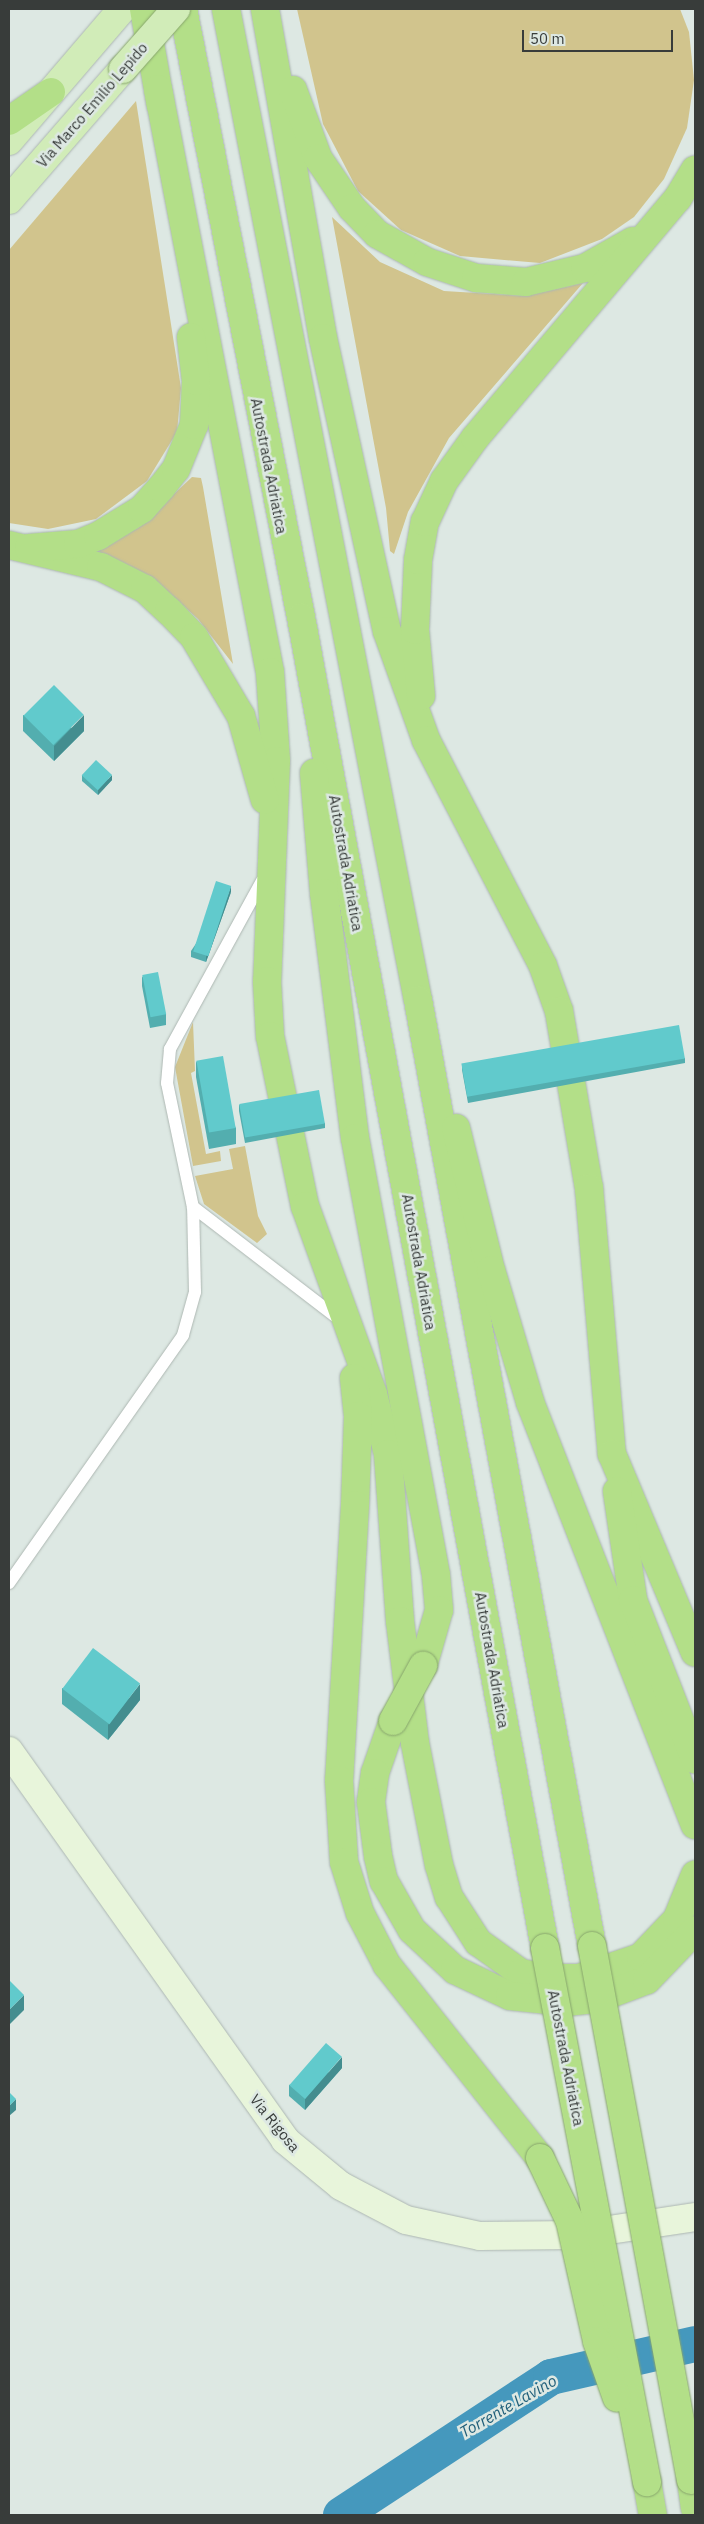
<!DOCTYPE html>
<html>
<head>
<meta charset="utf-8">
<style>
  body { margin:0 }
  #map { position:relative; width:704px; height:2524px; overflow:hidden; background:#dde8e3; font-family:"IBM Plex Sans",sans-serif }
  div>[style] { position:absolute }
  .green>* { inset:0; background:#d1c48d }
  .river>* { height:36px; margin:-18px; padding:0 18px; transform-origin:18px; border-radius:18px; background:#4598bd }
  .roads { filter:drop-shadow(0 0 1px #adb7b2) drop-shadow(0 0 1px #adb7b2) }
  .service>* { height:12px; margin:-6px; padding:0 6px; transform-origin:6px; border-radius:6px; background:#fff }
  .secondary>* { height:28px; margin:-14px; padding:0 14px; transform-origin:14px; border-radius:14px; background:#e8f5db }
  .primary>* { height:28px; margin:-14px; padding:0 14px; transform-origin:14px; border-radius:14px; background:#d1ecb8 }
  .motorway>* { height:28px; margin:-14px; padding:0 14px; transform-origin:14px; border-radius:14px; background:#b3df88 }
  .bridges { filter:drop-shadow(0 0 1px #88a66d) drop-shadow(0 0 1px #88a66d) }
  .primary-bridge>* { height:28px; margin:-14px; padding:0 14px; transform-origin:14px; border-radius:14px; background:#d1ecb8 }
  .motorway-bridge>* { height:28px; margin:-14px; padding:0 14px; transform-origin:14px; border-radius:14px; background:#b3df88 }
  .wall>* { inset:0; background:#53aeaf }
  .shaded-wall>* { inset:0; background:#448d8f }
  .building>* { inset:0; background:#61cacc; transform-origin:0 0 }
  span { translate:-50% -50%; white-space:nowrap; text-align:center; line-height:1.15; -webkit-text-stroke:5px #dde8e3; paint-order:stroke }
  .street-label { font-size:15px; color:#383c3a }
  .water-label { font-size:16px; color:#1f5e79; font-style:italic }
  .frame { position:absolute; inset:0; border:10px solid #383c3a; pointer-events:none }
  .scale { position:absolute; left:522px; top:30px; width:151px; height:22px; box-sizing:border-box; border:2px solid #383c3a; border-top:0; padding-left:6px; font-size:15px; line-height:18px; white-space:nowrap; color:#383c3a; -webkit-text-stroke:4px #dde8e3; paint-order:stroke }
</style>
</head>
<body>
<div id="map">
  <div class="green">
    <div style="clip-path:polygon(297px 9px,680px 9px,689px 32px,694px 80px,687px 128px,664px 179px,634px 217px,602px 239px,540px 263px,460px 256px,401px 230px,358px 191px,323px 124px)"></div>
    <div style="clip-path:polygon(136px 101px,181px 388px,177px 432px,147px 481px,96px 519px,48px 529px,9px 523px,9px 250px)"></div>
    <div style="clip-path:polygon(332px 217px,380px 262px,444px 291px,525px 296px,583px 283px,449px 438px,408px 512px,394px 554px,390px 551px,386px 508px)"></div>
    <div style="clip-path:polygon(192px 477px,201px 478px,203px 487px,233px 664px,198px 619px,177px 600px,86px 551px,138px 528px)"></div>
    <div style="clip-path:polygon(193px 1022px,195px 1071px,191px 1073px,206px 1154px,220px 1151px,221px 1161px,193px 1166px,175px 1067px)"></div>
    <div style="clip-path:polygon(245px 1146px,258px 1216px,267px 1234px,257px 1243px,204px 1204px,195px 1176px,233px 1169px,229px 1149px)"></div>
  </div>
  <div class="river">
    <div style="left:341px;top:2515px;width:251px;rotate:-33.3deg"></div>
    <div style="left:551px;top:2377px;width:148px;rotate:-12.9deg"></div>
  </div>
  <div class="roads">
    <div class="service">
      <div style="left:262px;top:881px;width:192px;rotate:118.7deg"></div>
      <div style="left:170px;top:1049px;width:34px;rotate:95deg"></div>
      <div style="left:167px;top:1083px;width:127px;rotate:78.2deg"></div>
      <div style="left:193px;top:1207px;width:189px;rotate:37.5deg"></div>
      <div style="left:9px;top:1583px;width:303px;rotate:-54.9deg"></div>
      <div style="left:183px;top:1335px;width:45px;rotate:-74.4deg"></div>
      <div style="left:195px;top:1292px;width:85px;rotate:-91.3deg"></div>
    </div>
    <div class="secondary">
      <div style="left:9px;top:1751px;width:477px;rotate:54.6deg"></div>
      <div style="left:285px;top:2140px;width:72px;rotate:39.4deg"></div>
      <div style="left:341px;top:2186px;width:73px;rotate:27.6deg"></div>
      <div style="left:406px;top:2220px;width:76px;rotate:12.2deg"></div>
      <div style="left:480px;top:2236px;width:96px;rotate:-0.6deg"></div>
      <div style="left:576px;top:2235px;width:120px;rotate:-8.6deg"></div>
    </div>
    <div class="primary">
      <div style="left:9px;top:141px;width:174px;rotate:-49.4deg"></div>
      <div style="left:9px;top:200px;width:174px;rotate:-49deg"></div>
    </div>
    <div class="motorway">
      <div style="left:144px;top:9px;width:98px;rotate:80.1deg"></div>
      <div style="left:183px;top:9px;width:619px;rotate:79.02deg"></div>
      <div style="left:301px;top:617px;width:1353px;rotate:79.61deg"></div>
      <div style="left:226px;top:9px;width:1009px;rotate:79.04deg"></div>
      <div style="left:418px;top:1000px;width:962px;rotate:79.58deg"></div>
      <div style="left:265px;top:9px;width:334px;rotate:80deg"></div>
      <div style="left:323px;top:338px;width:300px;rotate:77.7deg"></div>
      <div style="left:387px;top:631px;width:116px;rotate:70.3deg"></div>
      <div style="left:426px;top:740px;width:254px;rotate:62.6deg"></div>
      <div style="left:543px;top:966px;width:48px;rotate:70.4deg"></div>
      <div style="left:559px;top:1011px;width:180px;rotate:80.4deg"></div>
      <div style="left:589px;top:1188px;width:267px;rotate:85.1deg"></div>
      <div style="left:612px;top:1454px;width:215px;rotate:67.3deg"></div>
      <div style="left:158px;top:89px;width:594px;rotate:79.13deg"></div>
      <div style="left:270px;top:672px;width:89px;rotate:86.1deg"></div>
      <div style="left:276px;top:761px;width:220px;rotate:92.3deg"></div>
      <div style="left:267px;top:981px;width:55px;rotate:86.9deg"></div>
      <div style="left:270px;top:1036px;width:174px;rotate:78.4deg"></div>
      <div style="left:305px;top:1206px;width:200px;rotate:70.1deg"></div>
      <div style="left:373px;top:1394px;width:62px;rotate:76deg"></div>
      <div style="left:388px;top:1454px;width:167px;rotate:85.9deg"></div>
      <div style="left:400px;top:1621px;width:123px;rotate:83deg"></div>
      <div style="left:415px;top:1743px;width:124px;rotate:78.9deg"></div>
      <div style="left:439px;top:1865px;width:34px;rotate:73deg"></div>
      <div style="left:449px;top:1897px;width:54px;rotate:57.2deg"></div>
      <div style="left:478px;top:1942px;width:53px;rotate:35.8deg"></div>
      <div style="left:521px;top:1973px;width:26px;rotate:11deg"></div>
      <div style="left:547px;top:1978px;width:32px"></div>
      <div style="left:579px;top:1978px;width:65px;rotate:-18.7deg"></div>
      <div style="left:641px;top:1957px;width:52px;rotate:-46.5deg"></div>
      <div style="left:677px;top:1919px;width:48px;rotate:-67.8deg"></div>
      <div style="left:293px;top:90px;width:72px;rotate:69.8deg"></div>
      <div style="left:318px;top:158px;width:60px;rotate:55.8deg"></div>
      <div style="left:352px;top:208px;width:36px;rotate:46deg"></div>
      <div style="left:377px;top:234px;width:57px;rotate:29.2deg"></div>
      <div style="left:427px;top:262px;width:52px;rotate:18.1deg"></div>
      <div style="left:476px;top:278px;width:50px;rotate:4.6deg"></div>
      <div style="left:526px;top:282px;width:61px;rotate:-13.3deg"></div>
      <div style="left:585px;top:268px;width:55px;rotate:-29.4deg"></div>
      <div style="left:9px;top:121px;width:51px;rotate:-34.6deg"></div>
      <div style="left:9px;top:545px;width:95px;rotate:13.4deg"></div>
      <div style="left:101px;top:567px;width:49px;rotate:26.6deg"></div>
      <div style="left:145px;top:589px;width:33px;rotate:43deg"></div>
      <div style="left:169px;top:611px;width:36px;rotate:46deg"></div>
      <div style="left:194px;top:637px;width:92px;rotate:59.3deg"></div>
      <div style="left:241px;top:716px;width:87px;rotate:74.1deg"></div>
      <div style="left:29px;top:548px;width:49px;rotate:-4.7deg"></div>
      <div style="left:78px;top:544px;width:22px;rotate:-22deg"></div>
      <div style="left:98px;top:536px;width:52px;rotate:-31.5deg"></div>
      <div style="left:142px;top:509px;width:28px;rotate:-48deg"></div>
      <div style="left:161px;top:488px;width:24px;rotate:-52deg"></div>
      <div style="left:176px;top:469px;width:48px;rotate:-67.8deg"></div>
      <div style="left:194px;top:425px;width:44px;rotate:-87.4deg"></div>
      <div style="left:196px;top:381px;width:44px;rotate:-96.5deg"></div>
      <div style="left:421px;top:696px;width:66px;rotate:-95.2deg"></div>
      <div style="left:415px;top:630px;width:70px;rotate:-87.5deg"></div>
      <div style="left:418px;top:560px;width:39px;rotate:-80deg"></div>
      <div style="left:425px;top:522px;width:45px;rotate:-65.1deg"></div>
      <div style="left:444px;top:481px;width:53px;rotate:-54.2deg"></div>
      <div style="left:475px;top:438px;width:314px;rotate:-49.8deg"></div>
      <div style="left:678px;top:198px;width:33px;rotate:-59deg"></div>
      <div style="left:314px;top:773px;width:120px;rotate:85.2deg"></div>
      <div style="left:324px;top:893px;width:247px;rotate:82.8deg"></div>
      <div style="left:355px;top:1138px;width:444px;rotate:79.5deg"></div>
      <div style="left:436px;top:1575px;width:35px;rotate:85deg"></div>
      <div style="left:439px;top:1610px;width:58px;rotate:105.9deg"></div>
      <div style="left:456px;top:1128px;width:146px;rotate:76.2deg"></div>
      <div style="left:491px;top:1270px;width:138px;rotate:73.5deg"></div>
      <div style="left:530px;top:1402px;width:454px;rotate:68.7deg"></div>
      <div style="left:354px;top:1378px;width:38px;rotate:84deg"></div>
      <div style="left:358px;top:1416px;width:89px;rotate:91.9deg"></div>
      <div style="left:355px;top:1505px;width:275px;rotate:93.3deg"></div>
      <div style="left:339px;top:1780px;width:82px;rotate:86.5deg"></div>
      <div style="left:344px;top:1862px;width:53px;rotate:72.6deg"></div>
      <div style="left:360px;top:1913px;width:59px;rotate:62.6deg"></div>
      <div style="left:387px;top:1965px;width:246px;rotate:51.6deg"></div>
      <div style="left:617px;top:1491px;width:110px;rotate:81.6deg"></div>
      <div style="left:633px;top:1600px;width:171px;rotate:68.7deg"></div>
      <div style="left:393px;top:1721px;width:55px;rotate:109.1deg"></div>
      <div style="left:375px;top:1773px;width:29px;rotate:98deg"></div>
      <div style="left:371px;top:1802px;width:54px;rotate:82.6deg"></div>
      <div style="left:378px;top:1856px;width:26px;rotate:77deg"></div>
      <div style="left:384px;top:1881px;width:56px;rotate:60.3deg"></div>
      <div style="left:412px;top:1930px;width:59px;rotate:42.9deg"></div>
      <div style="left:455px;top:1970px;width:61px;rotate:25.3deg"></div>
      <div style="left:510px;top:1996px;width:57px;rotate:6deg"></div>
      <div style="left:567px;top:2002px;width:30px;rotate:-6deg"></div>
      <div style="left:597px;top:1999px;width:53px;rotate:-20.8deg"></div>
      <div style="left:647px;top:1980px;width:69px;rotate:-46.2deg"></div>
      <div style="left:691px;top:2480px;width:28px;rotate:82deg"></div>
      <div style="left:647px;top:2482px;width:34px;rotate:80deg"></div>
    </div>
  </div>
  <div class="bridges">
    <div class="primary-bridge">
      <div style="left:123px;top:69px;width:80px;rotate:-48.5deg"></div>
    </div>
    <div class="motorway-bridge">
      <div style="left:393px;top:1721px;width:63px;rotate:-61.4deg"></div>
      <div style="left:592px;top:1946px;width:543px;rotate:79.5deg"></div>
      <div style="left:545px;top:1948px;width:544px;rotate:79.19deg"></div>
      <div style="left:540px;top:2158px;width:70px;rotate:64.5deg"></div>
      <div style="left:570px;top:2221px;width:123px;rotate:77.3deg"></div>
      <div style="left:597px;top:2341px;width:60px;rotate:70.7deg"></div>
    </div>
  </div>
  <div class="wall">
    <div style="clip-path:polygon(23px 715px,84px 731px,54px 761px,23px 731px)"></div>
    <div style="clip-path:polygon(82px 775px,112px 780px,98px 795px,82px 781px)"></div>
    <div style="clip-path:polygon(231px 892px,206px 962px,191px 957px,191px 951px)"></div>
    <div style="clip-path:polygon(142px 976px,166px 1014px,166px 1025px,150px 1028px,142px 986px)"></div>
    <div style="clip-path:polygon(685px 1058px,685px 1063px,468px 1103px,462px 1070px,462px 1065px)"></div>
    <div style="clip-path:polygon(196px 1061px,236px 1128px,236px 1144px,209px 1149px,196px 1077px)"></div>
    <div style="clip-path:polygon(239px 1105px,325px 1123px,325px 1128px,245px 1143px,239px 1111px)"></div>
    <div style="clip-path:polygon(62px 1688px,140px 1700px,108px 1740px,62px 1704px)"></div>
    <div style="clip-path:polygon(342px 2068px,305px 2110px,289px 2096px,289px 2085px)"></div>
  </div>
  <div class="shaded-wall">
    <div style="clip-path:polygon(84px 715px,84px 731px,54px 761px,54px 746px)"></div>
    <div style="clip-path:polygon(112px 775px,112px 780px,98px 795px,98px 790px)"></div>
    <div style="clip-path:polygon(231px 886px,231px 892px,206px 962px,206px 957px)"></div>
    <div style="clip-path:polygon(140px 1684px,140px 1700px,108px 1740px,108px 1725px)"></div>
    <div style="clip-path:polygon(24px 1995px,24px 2010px,9px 2025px,9px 2010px)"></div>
    <div style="clip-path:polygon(342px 2057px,342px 2068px,305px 2110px,305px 2099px)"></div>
    <div style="clip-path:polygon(16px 2099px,16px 2110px,9px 2116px,9px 2106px)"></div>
  </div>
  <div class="building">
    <div style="left:54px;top:685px;width:42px;height:43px;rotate:45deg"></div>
    <div style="left:96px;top:760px;width:22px;height:21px;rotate:43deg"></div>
    <div style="left:216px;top:881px;width:16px;height:74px;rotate:18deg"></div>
    <div style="left:158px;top:972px;width:43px;height:16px;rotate:79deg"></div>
    <div style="left:679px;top:1025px;width:34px;height:221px;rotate:80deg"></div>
    <div style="left:223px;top:1056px;width:73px;height:27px;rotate:80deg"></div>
    <div style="left:319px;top:1090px;width:34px;height:81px;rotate:80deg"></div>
    <div style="left:93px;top:1648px;width:59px;height:51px;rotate:37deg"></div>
    <div style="clip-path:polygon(9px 1980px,24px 1995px,9px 2010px)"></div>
    <div style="left:326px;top:2043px;width:21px;height:56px;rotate:41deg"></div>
    <div style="clip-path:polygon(9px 2092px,16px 2099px,9px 2106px)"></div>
  </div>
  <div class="street-label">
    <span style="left:92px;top:105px;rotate:-49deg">Via Marco Emilio Lepido</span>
    <span style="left:269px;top:466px;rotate:79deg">Autostrada Adriatica</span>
    <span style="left:346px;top:863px;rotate:80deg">Autostrada Adriatica</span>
    <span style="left:419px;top:1262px;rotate:80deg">Autostrada Adriatica</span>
    <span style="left:492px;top:1660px;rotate:80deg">Autostrada Adriatica</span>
    <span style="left:566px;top:2058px;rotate:79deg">Autostrada Adriatica</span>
    <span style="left:275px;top:2123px;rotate:51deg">Via Rigosa</span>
  </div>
  <div class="water-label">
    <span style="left:508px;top:2406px;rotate:-30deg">Torrente Lavino</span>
  </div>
  <div class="frame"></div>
  <div class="scale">50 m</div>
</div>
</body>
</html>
